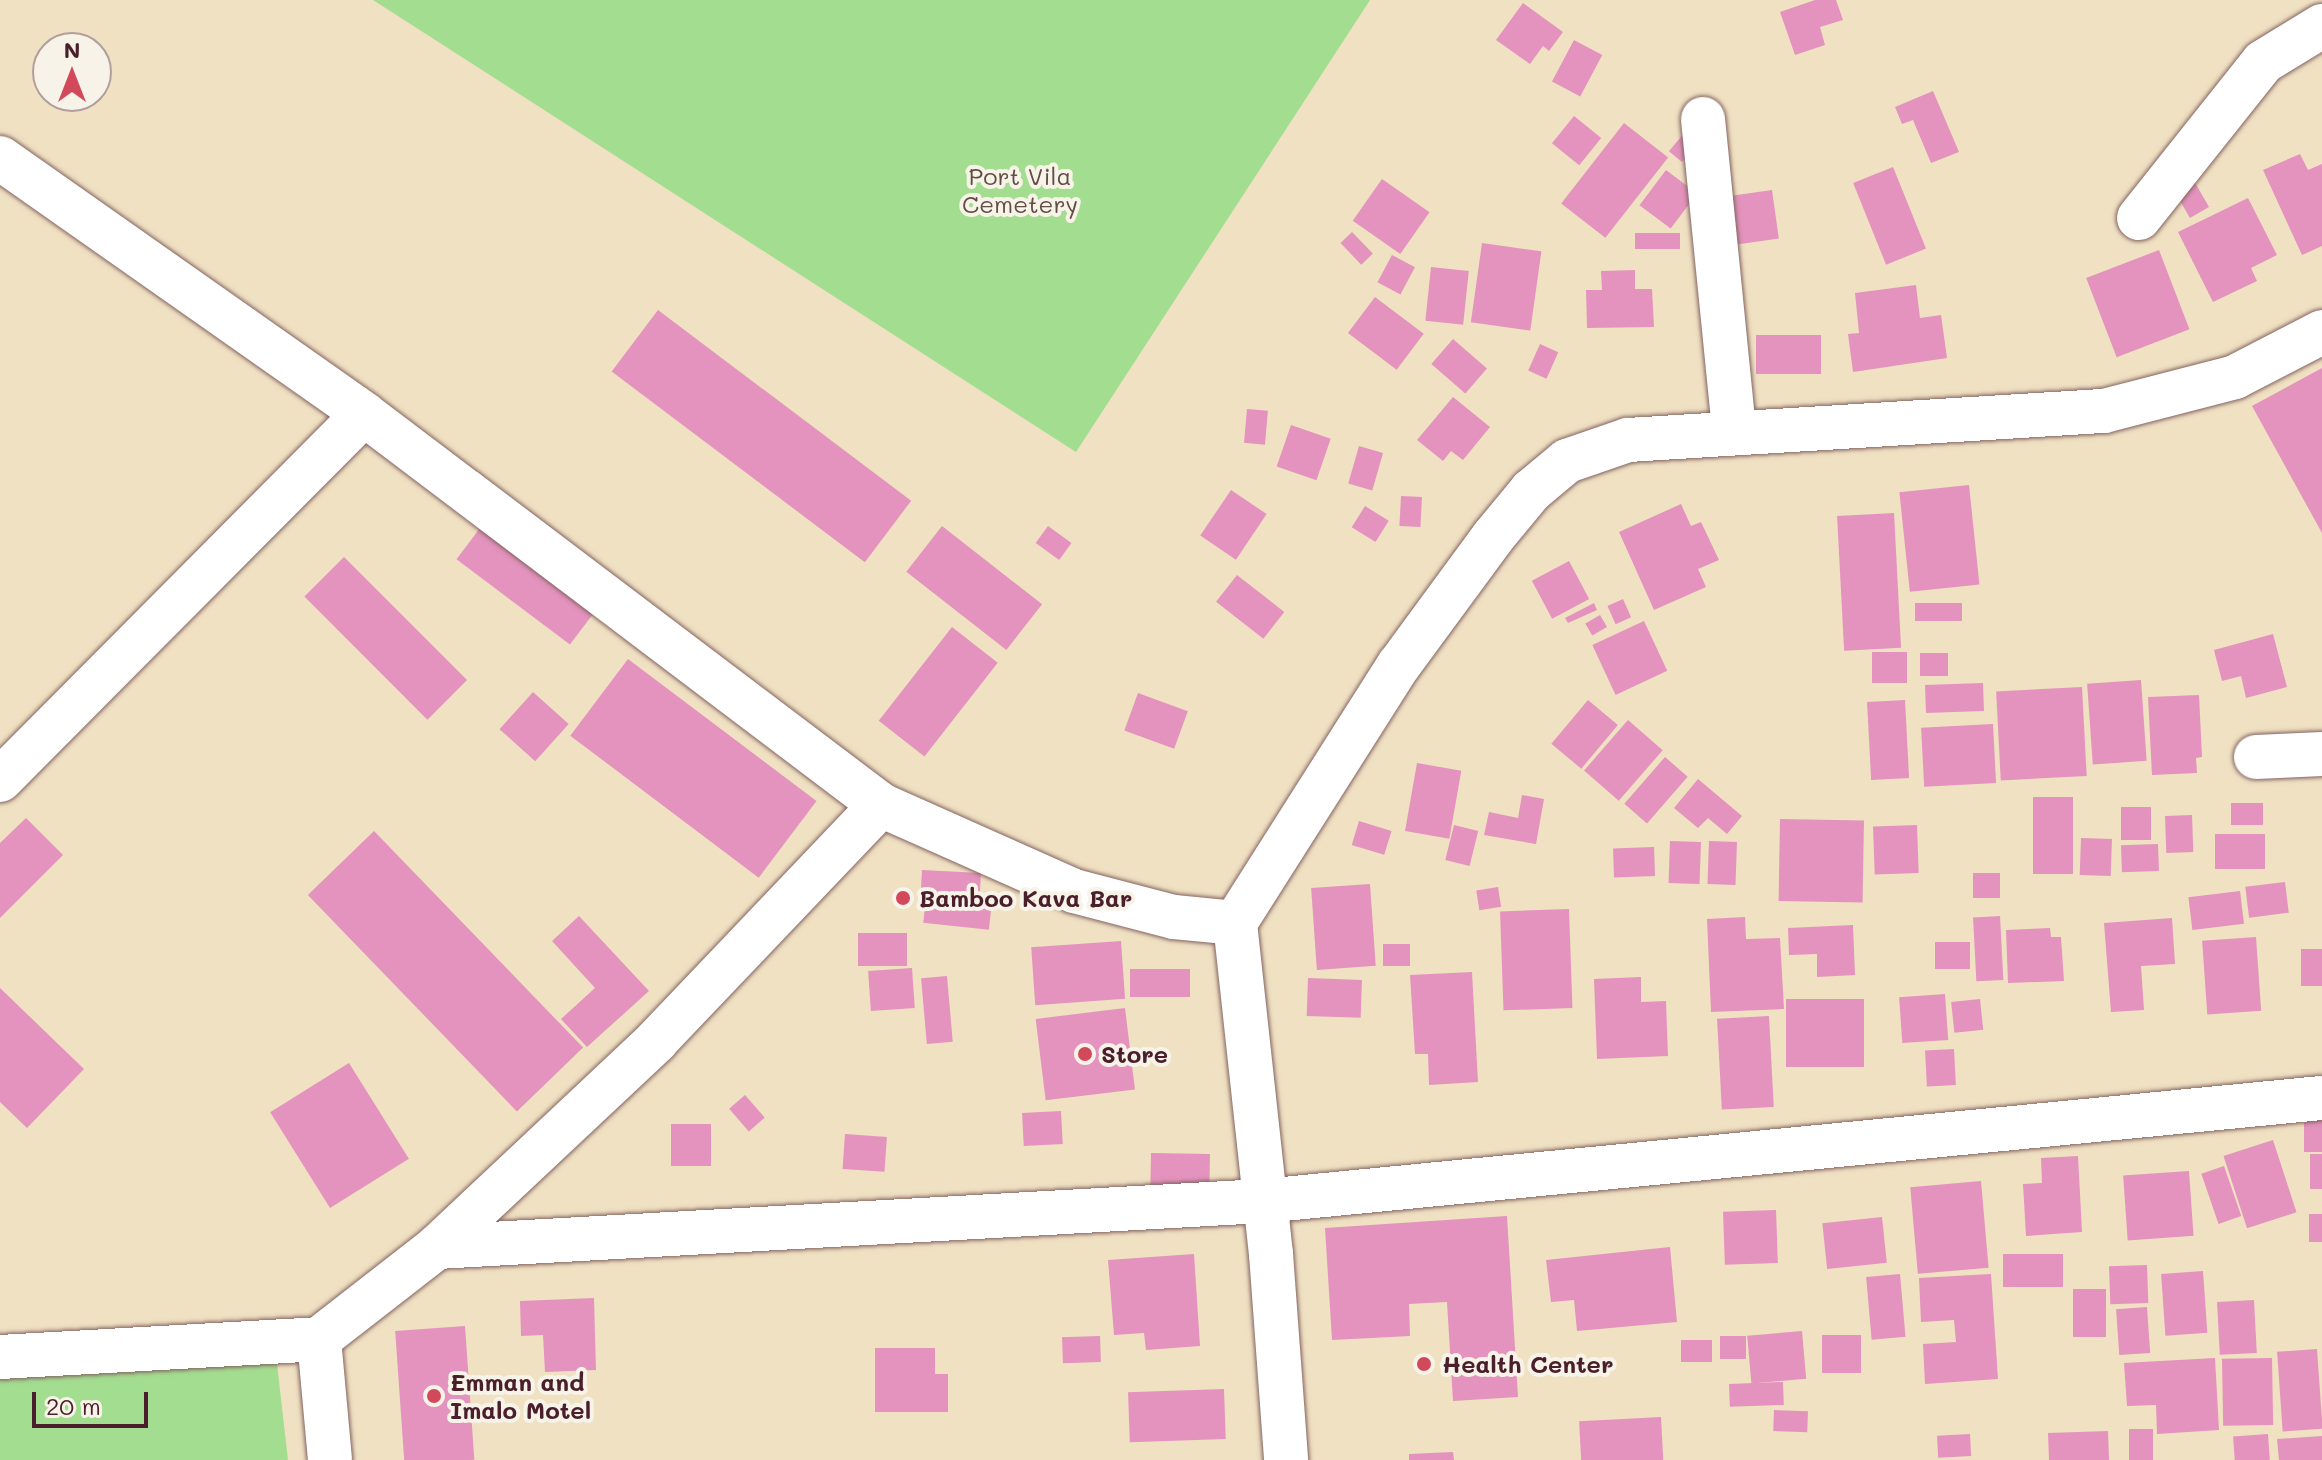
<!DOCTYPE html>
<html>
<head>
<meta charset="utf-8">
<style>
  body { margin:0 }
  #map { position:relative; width:2322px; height:1460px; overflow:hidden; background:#f0e1c3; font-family:Mali,sans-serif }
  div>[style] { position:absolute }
  .green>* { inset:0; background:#a3dd90 }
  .building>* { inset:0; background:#e393bd; transform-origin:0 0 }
  .roads { filter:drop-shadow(0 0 2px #846360) drop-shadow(0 0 2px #846360) }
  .minor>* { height:44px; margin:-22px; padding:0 22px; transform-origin:22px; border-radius:22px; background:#fff }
  .dots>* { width:22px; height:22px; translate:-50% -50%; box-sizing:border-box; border:4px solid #f7f3e8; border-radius:50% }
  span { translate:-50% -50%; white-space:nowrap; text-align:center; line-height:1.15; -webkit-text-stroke:8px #f7f3e8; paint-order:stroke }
  .park-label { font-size:24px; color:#604e44 }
  .poi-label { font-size:24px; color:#4a1f2b; font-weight:700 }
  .left { translate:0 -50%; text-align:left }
  .north { position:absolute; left:32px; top:32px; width:80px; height:80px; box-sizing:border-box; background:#f7f3e8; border:2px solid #b29e9c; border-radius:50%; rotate:0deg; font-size:22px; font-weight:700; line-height:32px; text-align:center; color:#4a1f2b }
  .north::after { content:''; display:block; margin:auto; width:28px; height:36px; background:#d1495b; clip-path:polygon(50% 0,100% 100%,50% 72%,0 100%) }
  .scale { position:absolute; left:32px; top:1392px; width:116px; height:36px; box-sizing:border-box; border:4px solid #4a1f2b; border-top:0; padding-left:10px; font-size:24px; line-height:28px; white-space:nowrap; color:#4a1f2b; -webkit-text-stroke:6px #f7f3e8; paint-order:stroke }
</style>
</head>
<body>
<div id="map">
  <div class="green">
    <div style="clip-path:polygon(373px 0,1370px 0,1076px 452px)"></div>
    <div style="clip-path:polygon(276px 1355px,288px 1460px,0 1460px,0 1373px)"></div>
  </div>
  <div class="building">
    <div style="clip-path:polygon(1815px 0,1836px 0,1843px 20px,1820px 27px,1825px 45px,1795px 55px,1780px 12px)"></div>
    <div style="clip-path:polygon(1523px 3px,1563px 32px,1549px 51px,1543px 46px,1530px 64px,1496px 40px)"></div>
    <div style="left:1574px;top:40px;width:32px;height:47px;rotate:28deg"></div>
    <div style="clip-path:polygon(1933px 91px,1959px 152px,1931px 163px,1913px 120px,1902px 124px,1895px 107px)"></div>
    <div style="left:1574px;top:116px;width:35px;height:35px;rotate:39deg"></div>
    <div style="left:1624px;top:123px;width:56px;height:102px;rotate:38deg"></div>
    <div style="left:1685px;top:132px;width:17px;height:25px;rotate:40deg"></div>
    <div style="clip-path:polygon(2300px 154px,2308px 170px,2322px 164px,2322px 246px,2302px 255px,2263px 170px)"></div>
    <div style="left:1893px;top:167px;width:88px;height:43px;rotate:68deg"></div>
    <div style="left:1666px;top:170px;width:39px;height:44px;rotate:37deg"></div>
    <div style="left:1382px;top:179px;width:58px;height:51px;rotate:35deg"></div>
    <div style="left:2194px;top:181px;width:30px;height:22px;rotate:60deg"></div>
    <div style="left:1772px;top:190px;width:49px;height:46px;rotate:82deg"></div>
    <div style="clip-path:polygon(2248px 198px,2277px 255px,2251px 268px,2257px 281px,2213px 302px,2178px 232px)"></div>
    <div style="left:1352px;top:232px;width:30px;height:16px;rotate:46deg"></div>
    <div style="left:1680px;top:233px;width:16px;height:45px;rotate:90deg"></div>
    <div style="left:1482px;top:243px;width:60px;height:80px;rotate:8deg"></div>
    <div style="left:2159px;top:250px;width:85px;height:78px;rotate:69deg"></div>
    <div style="left:1392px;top:255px;width:26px;height:31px;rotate:28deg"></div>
    <div style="left:1431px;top:267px;width:38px;height:54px;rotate:6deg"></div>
    <div style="clip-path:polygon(1635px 270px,1635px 289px,1652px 289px,1654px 327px,1587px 328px,1586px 290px,1602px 290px,1601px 271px)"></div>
    <div style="clip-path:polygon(1916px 285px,1920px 318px,1941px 315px,1947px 358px,1853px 372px,1848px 334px,1859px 333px,1855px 293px)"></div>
    <div style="left:1375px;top:297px;width:61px;height:45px;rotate:37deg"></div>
    <div style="left:658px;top:310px;width:317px;height:77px;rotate:37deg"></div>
    <div style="left:1756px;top:335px;width:65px;height:39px"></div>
    <div style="left:1453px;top:339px;width:45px;height:33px;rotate:41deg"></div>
    <div style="left:1540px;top:344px;width:20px;height:29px;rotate:24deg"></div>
    <div style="clip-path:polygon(2322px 368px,2322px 533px,2252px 406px)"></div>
    <div style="clip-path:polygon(1453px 397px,1490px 427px,1463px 460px,1451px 451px,1443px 461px,1417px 440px)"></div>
    <div style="left:1247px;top:409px;width:21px;height:34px;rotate:5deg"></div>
    <div style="left:1291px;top:425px;width:42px;height:44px;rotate:19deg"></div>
    <div style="left:1359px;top:446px;width:25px;height:39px;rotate:16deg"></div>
    <div style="left:1969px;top:485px;width:100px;height:70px;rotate:84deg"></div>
    <div style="left:1231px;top:490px;width:43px;height:55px;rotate:34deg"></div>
    <div style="left:1401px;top:496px;width:21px;height:30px;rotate:3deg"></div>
    <div style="clip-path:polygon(1681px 504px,1691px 526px,1701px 522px,1719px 560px,1698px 569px,1706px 587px,1654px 610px,1619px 532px)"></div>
    <div style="left:1365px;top:506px;width:28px;height:25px;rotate:32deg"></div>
    <div style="left:1894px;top:513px;width:135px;height:57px;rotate:87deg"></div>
    <div style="left:483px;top:524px;width:142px;height:44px;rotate:37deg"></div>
    <div style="left:942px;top:526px;width:127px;height:58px;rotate:38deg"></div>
    <div style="left:1048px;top:526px;width:29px;height:21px;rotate:36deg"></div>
    <div style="left:344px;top:557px;width:174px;height:56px;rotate:45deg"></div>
    <div style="left:1569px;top:561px;width:43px;height:42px;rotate:62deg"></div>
    <div style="left:1237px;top:575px;width:60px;height:34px;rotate:38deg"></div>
    <div style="left:1623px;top:599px;width:20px;height:17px;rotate:66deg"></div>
    <div style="clip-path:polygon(1594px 603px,1597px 610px,1568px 623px,1565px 618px)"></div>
    <div style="left:1962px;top:603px;width:18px;height:47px;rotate:90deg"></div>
    <div style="left:1600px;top:615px;width:14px;height:17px;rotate:60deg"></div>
    <div style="left:1644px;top:621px;width:55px;height:57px;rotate:65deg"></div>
    <div style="left:952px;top:627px;width:58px;height:119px;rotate:38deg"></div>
    <div style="clip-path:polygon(2273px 634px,2287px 687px,2246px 698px,2241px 676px,2222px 681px,2214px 650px)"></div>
    <div style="left:1907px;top:652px;width:31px;height:35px;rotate:90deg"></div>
    <div style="left:1920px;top:653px;width:28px;height:23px"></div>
    <div style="left:628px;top:659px;width:236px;height:96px;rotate:37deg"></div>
    <div style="left:2141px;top:680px;width:81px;height:54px;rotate:86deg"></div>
    <div style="left:1983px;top:683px;width:28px;height:58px;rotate:88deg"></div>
    <div style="left:2082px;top:687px;width:89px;height:86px;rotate:87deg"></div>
    <div style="left:533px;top:692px;width:48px;height:50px;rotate:42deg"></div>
    <div style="left:1138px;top:693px;width:53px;height:40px;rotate:20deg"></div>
    <div style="clip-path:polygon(2199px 695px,2202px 757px,2196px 758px,2197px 773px,2152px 775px,2148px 697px)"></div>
    <div style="left:1588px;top:700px;width:39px;height:57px;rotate:40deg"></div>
    <div style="left:1905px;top:700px;width:78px;height:38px;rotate:87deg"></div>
    <div style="left:1628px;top:720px;width:46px;height:67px;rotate:41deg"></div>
    <div style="left:1993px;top:724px;width:59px;height:72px;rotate:87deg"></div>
    <div style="left:1665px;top:757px;width:30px;height:62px;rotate:41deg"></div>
    <div style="left:1417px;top:763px;width:45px;height:69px;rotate:10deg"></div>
    <div style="clip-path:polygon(1698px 779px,1742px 816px,1727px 834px,1708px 818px,1698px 828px,1674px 808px)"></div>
    <div style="clip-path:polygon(1522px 795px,1544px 799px,1536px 844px,1484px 835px,1489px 812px,1518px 818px)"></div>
    <div style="left:2033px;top:797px;width:40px;height:77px"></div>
    <div style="left:2263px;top:803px;width:22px;height:32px;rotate:90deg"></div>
    <div style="left:2121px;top:807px;width:30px;height:33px"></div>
    <div style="left:2192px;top:815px;width:37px;height:27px;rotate:88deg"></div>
    <div style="clip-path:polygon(26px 818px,63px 855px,0 918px,0 843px)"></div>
    <div style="left:1780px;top:819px;width:84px;height:82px;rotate:1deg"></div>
    <div style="left:1359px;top:821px;width:34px;height:25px;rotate:17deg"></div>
    <div style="left:1454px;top:825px;width:25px;height:36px;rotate:14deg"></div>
    <div style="left:1917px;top:825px;width:48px;height:44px;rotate:88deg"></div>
    <div style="left:374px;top:831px;width:301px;height:92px;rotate:46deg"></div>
    <div style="left:2215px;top:834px;width:50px;height:35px"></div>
    <div style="left:2081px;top:838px;width:31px;height:37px;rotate:2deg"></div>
    <div style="left:1670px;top:841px;width:31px;height:42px;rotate:2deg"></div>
    <div style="left:1709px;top:841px;width:28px;height:43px;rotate:2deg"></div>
    <div style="left:2158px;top:844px;width:27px;height:37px;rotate:88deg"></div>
    <div style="left:1654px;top:847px;width:29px;height:41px;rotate:88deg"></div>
    <div style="left:922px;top:870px;width:59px;height:23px;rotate:3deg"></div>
    <div style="left:2000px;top:873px;width:25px;height:27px;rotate:90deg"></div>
    <div style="left:2285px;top:882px;width:31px;height:40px;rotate:83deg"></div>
    <div style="left:1370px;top:884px;width:82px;height:59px;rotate:86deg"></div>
    <div style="left:1498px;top:887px;width:20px;height:22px;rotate:81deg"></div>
    <div style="left:2240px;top:891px;width:33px;height:52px;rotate:83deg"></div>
    <div style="left:926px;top:897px;width:66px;height:26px;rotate:6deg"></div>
    <div style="left:1569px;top:909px;width:99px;height:69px;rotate:88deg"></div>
    <div style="clip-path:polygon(579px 916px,649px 991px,587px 1047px,561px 1019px,595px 988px,552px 941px)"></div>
    <div style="left:2000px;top:916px;width:64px;height:27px;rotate:87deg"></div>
    <div style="clip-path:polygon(1745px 917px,1746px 939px,1780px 938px,1784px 1009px,1711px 1012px,1707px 919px)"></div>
    <div style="clip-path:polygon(2172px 918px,2175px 964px,2141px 966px,2144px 1010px,2111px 1012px,2104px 923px)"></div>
    <div style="clip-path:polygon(1853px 925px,1855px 975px,1817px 977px,1817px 954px,1789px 955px,1788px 928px)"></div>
    <div style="clip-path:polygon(2050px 928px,2051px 937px,2061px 937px,2064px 981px,2008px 983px,2006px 930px)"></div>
    <div style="left:907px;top:933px;width:33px;height:49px;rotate:90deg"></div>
    <div style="left:2256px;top:937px;width:74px;height:54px;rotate:86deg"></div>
    <div style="left:1121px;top:941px;width:58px;height:90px;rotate:86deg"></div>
    <div style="left:1935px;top:942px;width:35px;height:27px"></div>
    <div style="left:1383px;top:944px;width:27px;height:22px"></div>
    <div style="left:2322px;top:949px;width:37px;height:21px;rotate:90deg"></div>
    <div style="left:912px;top:968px;width:40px;height:44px;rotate:86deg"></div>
    <div style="left:1130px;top:969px;width:60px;height:28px"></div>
    <div style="clip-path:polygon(1472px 972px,1478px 1082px,1429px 1085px,1428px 1054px,1415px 1054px,1410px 975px)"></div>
    <div style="left:947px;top:976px;width:66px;height:26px;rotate:85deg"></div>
    <div style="clip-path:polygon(1641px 977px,1641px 1002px,1666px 1001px,1668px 1056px,1597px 1059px,1594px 979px)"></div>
    <div style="left:1308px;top:978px;width:54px;height:38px;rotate:2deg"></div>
    <div style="clip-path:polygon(0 988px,84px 1069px,27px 1128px,0 1102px)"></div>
    <div style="left:1945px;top:994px;width:46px;height:46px;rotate:86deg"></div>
    <div style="left:1786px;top:999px;width:78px;height:68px"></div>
    <div style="left:1980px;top:999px;width:31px;height:29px;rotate:84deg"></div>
    <div style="left:1125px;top:1008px;width:82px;height:90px;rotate:83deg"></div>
    <div style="left:1769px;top:1016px;width:91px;height:52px;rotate:87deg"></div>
    <div style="left:1954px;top:1049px;width:36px;height:29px;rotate:87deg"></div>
    <div style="left:349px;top:1063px;width:113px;height:93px;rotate:58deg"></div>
    <div style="left:745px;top:1095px;width:30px;height:21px;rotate:49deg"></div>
    <div style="left:1061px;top:1111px;width:33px;height:39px;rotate:87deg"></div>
    <div style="left:2304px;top:1113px;width:18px;height:39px"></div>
    <div style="left:671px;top:1124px;width:40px;height:42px"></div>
    <div style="left:845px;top:1134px;width:42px;height:35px;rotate:4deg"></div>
    <div style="left:2273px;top:1140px;width:76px;height:52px;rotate:72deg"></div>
    <div style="left:1151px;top:1153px;width:59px;height:43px;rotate:1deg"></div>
    <div style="left:2322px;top:1154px;width:35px;height:12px;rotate:90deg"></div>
    <div style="clip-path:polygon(2078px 1156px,2082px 1232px,2026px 1236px,2023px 1184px,2042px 1183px,2041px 1158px)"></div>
    <div style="left:2224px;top:1166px;width:53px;height:24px;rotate:71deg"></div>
    <div style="left:2189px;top:1171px;width:65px;height:66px;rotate:86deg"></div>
    <div style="left:1981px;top:1181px;width:87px;height:71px;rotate:85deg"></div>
    <div style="left:1776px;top:1210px;width:53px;height:53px;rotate:88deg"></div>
    <div style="left:2322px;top:1214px;width:28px;height:13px;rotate:90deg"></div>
    <div style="clip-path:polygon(1507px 1216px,1518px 1397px,1453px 1401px,1447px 1302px,1409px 1304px,1410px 1336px,1332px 1340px,1325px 1228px)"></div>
    <div style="left:1882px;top:1217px;width:46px;height:60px;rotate:84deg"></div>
    <div style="clip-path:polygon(1670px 1247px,1677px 1322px,1577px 1331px,1574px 1300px,1551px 1302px,1546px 1260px)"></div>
    <div style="clip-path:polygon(1194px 1254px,1200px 1346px,1146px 1350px,1144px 1333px,1114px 1335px,1108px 1260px)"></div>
    <div style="left:2003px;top:1254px;width:60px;height:33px"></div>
    <div style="left:2147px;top:1265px;width:38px;height:38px;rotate:88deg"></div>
    <div style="left:2203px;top:1271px;width:62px;height:42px;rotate:86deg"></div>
    <div style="left:1900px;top:1274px;width:63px;height:34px;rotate:85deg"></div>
    <div style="clip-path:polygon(1991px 1274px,1998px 1379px,1925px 1384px,1923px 1344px,1956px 1342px,1954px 1320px,1921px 1322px,1919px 1278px)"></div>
    <div style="left:2073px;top:1289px;width:33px;height:48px"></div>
    <div style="clip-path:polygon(594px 1298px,596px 1370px,545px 1372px,543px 1335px,521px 1336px,520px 1301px)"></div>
    <div style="left:2254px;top:1300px;width:53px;height:37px;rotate:87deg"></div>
    <div style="left:2147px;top:1307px;width:46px;height:31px;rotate:86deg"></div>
    <div style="left:465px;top:1326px;width:134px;height:70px;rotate:86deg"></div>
    <div style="left:1802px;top:1331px;width:48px;height:55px;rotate:85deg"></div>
    <div style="left:1861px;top:1335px;width:38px;height:39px;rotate:90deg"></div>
    <div style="left:1100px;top:1336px;width:26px;height:38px;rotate:88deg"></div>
    <div style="left:1720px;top:1336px;width:26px;height:23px"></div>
    <div style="left:1681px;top:1340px;width:31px;height:22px"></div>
    <div style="clip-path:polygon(875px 1348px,935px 1348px,935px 1374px,948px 1374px,948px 1412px,875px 1412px)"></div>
    <div style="left:2317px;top:1349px;width:80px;height:40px;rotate:86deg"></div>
    <div style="clip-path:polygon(2215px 1358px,2219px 1430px,2157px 1434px,2156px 1405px,2127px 1406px,2124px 1363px)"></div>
    <div style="left:2272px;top:1358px;width:67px;height:50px;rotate:89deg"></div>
    <div style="left:1783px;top:1382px;width:23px;height:54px;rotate:88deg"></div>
    <div style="left:1224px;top:1389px;width:50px;height:96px;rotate:88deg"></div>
    <div style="left:1774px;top:1410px;width:34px;height:21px;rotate:2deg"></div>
    <div style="left:1661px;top:1417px;width:43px;height:82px;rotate:87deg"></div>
    <div style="left:2129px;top:1429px;width:24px;height:31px"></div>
    <div style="left:2108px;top:1431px;width:29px;height:60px;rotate:88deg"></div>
    <div style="left:1970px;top:1434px;width:22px;height:33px;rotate:87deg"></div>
    <div style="left:2268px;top:1434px;width:26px;height:35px;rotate:86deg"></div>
    <div style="clip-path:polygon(2322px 1436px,2322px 1460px,2279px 1460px,2277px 1439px)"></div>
    <div style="clip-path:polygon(1453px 1452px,1454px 1460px,1409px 1460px,1409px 1454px)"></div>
  </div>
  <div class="roads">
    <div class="minor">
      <div style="left:1703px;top:119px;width:315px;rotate:84.3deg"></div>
      <div style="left:0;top:158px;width:445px;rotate:35.1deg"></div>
      <div style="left:364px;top:414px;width:648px;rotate:37.1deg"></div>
      <div style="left:2139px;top:218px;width:199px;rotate:-51.5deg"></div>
      <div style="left:2263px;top:62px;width:69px;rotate:-31.4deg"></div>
      <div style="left:2256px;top:757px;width:66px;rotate:-2.6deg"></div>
      <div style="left:0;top:780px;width:516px;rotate:-45.16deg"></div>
      <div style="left:1235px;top:923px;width:306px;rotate:-57.6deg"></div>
      <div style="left:1399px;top:665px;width:159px;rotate:-53.7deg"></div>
      <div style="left:1493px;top:537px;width:60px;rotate:-50.4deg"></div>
      <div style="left:1531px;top:491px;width:47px;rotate:-39.8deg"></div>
      <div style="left:1567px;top:461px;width:65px;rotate:-19deg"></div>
      <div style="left:1628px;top:440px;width:477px;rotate:-3.5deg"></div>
      <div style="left:2104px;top:411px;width:135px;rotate:-14.5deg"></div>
      <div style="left:2235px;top:377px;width:98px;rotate:-27.3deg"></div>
      <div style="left:437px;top:1247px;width:827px;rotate:-3.19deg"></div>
      <div style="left:1263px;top:1201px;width:1064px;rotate:-5.56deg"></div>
      <div style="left:319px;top:1339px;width:121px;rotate:84.8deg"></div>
      <div style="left:0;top:1357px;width:320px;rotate:-3.2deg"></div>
      <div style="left:319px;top:1339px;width:150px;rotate:-37.9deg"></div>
      <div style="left:437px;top:1247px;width:301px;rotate:-43.2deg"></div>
      <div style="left:656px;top:1041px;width:326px;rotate:-46.4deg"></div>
      <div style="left:881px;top:805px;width:211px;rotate:24deg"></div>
      <div style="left:1074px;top:891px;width:103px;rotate:14.6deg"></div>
      <div style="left:1174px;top:917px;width:61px;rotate:5.6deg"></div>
      <div style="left:1235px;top:923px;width:333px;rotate:83.8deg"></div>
      <div style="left:1271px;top:1254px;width:207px;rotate:85.8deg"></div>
    </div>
  </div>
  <div class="dots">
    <div style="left:903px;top:898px;background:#d1495b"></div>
    <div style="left:1085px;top:1054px;background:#d1495b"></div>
    <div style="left:1424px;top:1364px;background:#d1495b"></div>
    <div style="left:434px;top:1396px;background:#d1495b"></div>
  </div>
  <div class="park-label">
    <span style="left:1020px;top:190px">Port Vila<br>Cemetery</span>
  </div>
  <div class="poi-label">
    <span class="left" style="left:919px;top:898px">Bamboo Kava Bar</span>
    <span class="left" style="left:1101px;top:1054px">Store</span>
    <span class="left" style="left:1442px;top:1364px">Health Center</span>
    <span class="left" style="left:450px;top:1396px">Emman and<br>Imalo Motel</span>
  </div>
  <div class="north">N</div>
  <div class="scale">20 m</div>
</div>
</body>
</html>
